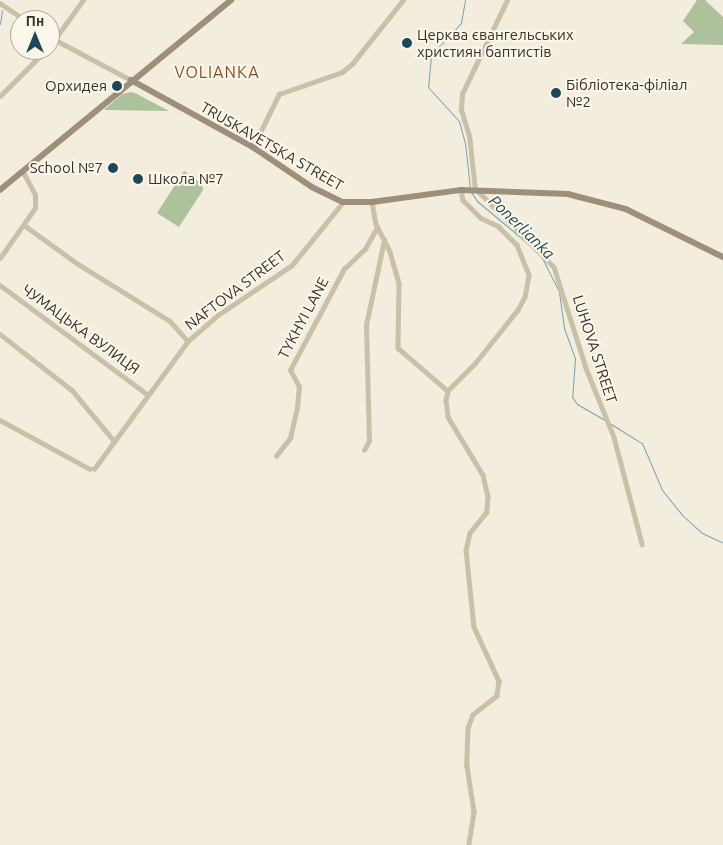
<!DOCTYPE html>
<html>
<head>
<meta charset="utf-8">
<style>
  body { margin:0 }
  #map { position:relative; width:723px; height:845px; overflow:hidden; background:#f2eddc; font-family:Ubuntu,sans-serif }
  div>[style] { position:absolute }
  .green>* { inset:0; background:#acc19c }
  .stream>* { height:1px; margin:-0.5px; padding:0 0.5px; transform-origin:0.5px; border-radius:0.5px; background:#7ba1af }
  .street>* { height:4.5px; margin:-2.25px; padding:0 2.25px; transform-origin:2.25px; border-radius:2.25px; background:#cac0a8 }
  .secondary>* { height:5.5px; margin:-2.75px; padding:0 2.75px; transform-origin:2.75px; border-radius:2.75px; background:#9e8f7a }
  .dots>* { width:14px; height:14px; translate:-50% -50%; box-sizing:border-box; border:2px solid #faf6e9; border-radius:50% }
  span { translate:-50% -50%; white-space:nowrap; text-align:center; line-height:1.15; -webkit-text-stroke:4px #faf6e9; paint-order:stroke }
  .poi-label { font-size:15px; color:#373028 }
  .left { translate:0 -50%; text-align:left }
  .right { translate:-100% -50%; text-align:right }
  .street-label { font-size:15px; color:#373028 }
  .neighbourhood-label { font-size:16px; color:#865122; letter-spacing:1px }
  .water-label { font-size:16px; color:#1e4758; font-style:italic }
  .north { position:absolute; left:10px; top:10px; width:50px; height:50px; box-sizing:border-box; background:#faf6e9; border:1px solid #aca79c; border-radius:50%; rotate:0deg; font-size:14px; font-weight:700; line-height:20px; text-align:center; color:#373028 }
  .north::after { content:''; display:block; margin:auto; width:18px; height:22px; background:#1e4758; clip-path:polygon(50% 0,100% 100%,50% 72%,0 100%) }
</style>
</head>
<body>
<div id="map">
  <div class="green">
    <div style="clip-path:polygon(697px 0,705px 0,723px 17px,723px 45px,681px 44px,694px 32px,683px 21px)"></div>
    <div style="clip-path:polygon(131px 92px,135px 93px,169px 111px,104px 110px,122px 94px)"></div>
    <div style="clip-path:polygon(184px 171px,202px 184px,203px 190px,179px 227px,157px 213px)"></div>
  </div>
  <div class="stream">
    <div style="left:465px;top:0;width:23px;rotate:100deg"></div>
    <div style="left:461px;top:23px;width:44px;rotate:133.2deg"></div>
    <div style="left:431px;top:55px;width:32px;rotate:95deg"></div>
    <div style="left:428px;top:87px;width:46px;rotate:47.6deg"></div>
    <div style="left:459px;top:121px;width:23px;rotate:75deg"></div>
    <div style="left:465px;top:143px;width:45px;rotate:83.7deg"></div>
    <div style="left:0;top:24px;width:14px;rotate:-82deg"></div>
    <div style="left:471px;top:192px;width:11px;rotate:56deg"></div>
    <div style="left:477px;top:201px;width:65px;rotate:40deg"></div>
    <div style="left:542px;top:258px;width:38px;rotate:63deg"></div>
    <div style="left:559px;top:292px;width:36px;rotate:82deg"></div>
    <div style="left:564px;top:328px;width:32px;rotate:70deg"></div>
    <div style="left:575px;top:358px;width:39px;rotate:94deg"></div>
    <div style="left:572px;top:397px;width:9px;rotate:54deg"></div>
    <div style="left:577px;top:404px;width:34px;rotate:30deg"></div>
    <div style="left:611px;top:424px;width:36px;rotate:32deg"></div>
    <div style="left:642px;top:443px;width:51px;rotate:66.9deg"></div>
    <div style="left:662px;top:490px;width:32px;rotate:51deg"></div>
    <div style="left:682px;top:515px;width:27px;rotate:42deg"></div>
    <div style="left:702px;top:533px;width:23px;rotate:25deg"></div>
  </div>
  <div class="street">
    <div style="left:0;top:3px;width:30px;rotate:34deg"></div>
    <div style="left:50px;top:37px;width:92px;rotate:28deg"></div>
    <div style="left:50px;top:46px;width:57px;rotate:-54.3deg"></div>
    <div style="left:0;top:96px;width:65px;rotate:-45deg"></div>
    <div style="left:253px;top:147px;width:59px;rotate:-63.9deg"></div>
    <div style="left:279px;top:94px;width:67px;rotate:-19.2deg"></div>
    <div style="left:342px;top:72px;width:13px;rotate:-39deg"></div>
    <div style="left:352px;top:64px;width:82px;rotate:-51.4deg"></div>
    <div style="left:461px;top:190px;width:10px;rotate:79deg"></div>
    <div style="left:463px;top:200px;width:25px;rotate:45deg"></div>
    <div style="left:481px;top:218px;width:19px;rotate:25deg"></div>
    <div style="left:498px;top:226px;width:27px;rotate:45deg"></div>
    <div style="left:517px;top:245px;width:32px;rotate:68deg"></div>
    <div style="left:529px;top:275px;width:22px;rotate:100deg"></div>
    <div style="left:525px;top:297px;width:15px;rotate:118deg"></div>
    <div style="left:518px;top:310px;width:69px;rotate:128.5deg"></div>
    <div style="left:475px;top:364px;width:38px;rotate:135deg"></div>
    <div style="left:448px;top:391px;width:9px;rotate:103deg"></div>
    <div style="left:446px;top:400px;width:17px;rotate:83deg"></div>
    <div style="left:448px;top:417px;width:68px;rotate:58.9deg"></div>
    <div style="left:483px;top:475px;width:22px;rotate:77deg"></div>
    <div style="left:488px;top:496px;width:16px;rotate:94deg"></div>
    <div style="left:487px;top:512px;width:27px;rotate:129deg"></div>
    <div style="left:470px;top:533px;width:17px;rotate:103deg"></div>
    <div style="left:466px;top:550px;width:77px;rotate:84.1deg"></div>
    <div style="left:474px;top:627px;width:60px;rotate:65.2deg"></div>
    <div style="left:499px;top:681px;width:15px;rotate:98deg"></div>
    <div style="left:497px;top:696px;width:31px;rotate:142deg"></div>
    <div style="left:473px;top:715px;width:14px;rotate:111deg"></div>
    <div style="left:468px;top:728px;width:38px;rotate:92deg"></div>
    <div style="left:467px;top:766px;width:47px;rotate:81.3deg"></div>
    <div style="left:474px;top:812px;width:33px;rotate:99deg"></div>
    <div style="left:475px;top:190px;width:54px;rotate:-96.3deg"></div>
    <div style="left:469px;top:136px;width:28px;rotate:-107deg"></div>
    <div style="left:461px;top:109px;width:15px;rotate:-86deg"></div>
    <div style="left:462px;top:94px;width:104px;rotate:-64.4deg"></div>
    <div style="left:478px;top:191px;width:107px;rotate:45deg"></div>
    <div style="left:554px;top:267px;width:106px;rotate:72.4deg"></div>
    <div style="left:586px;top:368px;width:74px;rotate:67.9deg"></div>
    <div style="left:614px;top:437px;width:111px;rotate:75.3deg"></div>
    <div style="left:372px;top:202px;width:22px;rotate:80deg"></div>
    <div style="left:376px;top:224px;width:31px;rotate:63deg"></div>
    <div style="left:390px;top:252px;width:33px;rotate:74deg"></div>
    <div style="left:399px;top:284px;width:64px;rotate:90.9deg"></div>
    <div style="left:398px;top:348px;width:66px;rotate:40.7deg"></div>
    <div style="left:24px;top:225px;width:67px;rotate:35.8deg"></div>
    <div style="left:78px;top:264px;width:108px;rotate:31.8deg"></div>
    <div style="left:170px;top:321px;width:27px;rotate:48deg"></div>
    <div style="left:0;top:258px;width:61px;rotate:-55deg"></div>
    <div style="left:35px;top:208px;width:13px;rotate:-90deg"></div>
    <div style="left:35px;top:195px;width:26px;rotate:-118deg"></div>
    <div style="left:0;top:285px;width:183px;rotate:36.6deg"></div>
    <div style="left:0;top:334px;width:91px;rotate:37.9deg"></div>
    <div style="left:72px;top:390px;width:67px;rotate:50.4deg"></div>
    <div style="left:0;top:420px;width:102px;rotate:28.6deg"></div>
    <div style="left:90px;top:469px;width:4px"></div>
    <div style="left:94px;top:469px;width:159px;rotate:-53.7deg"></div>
    <div style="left:188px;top:341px;width:40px;rotate:-41deg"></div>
    <div style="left:218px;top:315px;width:89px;rotate:-34deg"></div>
    <div style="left:292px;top:265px;width:81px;rotate:-51deg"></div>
    <div style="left:364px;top:450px;width:10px;rotate:-61deg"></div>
    <div style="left:369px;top:441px;width:116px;rotate:-91.5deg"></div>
    <div style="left:366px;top:325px;width:87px;rotate:-78deg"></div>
    <div style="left:276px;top:456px;width:23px;rotate:-52deg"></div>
    <div style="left:290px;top:438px;width:31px;rotate:-77deg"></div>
    <div style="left:297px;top:408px;width:21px;rotate:-85deg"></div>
    <div style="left:299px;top:387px;width:19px;rotate:-118deg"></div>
    <div style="left:290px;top:370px;width:115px;rotate:-61.9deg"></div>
    <div style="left:344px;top:269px;width:29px;rotate:-44deg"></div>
    <div style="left:365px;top:249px;width:25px;rotate:-61deg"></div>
  </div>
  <div class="secondary">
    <div style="left:131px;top:80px;width:139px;rotate:28.8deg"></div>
    <div style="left:253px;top:147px;width:71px;rotate:34.1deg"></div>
    <div style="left:312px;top:187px;width:34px;rotate:26deg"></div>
    <div style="left:343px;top:202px;width:29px"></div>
    <div style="left:372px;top:202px;width:90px;rotate:-7.7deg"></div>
    <div style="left:461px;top:190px;width:107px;rotate:2.1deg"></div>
    <div style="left:568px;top:194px;width:60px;rotate:14.5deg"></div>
    <div style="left:626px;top:209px;width:108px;rotate:26.3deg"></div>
    <div style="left:0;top:190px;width:299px;rotate:-39.4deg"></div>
  </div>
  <div class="dots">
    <div style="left:407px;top:43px;background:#1e4758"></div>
    <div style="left:117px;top:86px;background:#1e4758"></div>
    <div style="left:556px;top:93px;background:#1e4758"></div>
    <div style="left:113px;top:168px;background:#1e4758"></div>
    <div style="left:138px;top:179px;background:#1e4758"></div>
  </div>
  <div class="poi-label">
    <span class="left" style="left:417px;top:43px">Церква євангельських<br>християн баптистів</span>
    <span class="left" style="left:566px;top:93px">Бібліотека-філіал<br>№2</span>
    <span class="right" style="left:107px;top:86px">Орхидея</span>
    <span class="right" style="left:103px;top:168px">School №7</span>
    <span class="left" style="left:148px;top:179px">Школа №7</span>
  </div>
  <div class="street-label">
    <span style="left:272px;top:146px;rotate:30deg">TRUSKAVETSKA STREET</span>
    <span style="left:235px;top:290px;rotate:-37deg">NAFTOVA STREET</span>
    <span style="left:303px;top:318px;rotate:-62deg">TYKHYI LANE</span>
    <span style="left:81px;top:329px;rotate:36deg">ЧУМАЦЬКА ВУЛИЦЯ</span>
    <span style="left:595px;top:349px;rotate:72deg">LUHOVA STREET</span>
  </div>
  <div class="neighbourhood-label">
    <span style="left:217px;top:72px">VOLIANKA</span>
  </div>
  <div class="water-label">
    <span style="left:522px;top:227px;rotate:44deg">Ponerlianka</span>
  </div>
  <div class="north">Пн</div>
</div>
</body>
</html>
